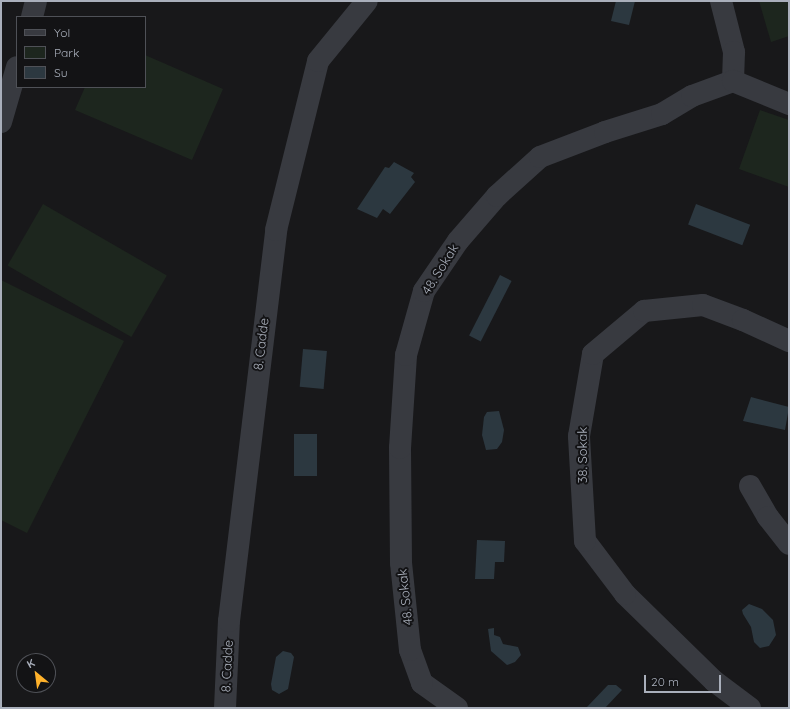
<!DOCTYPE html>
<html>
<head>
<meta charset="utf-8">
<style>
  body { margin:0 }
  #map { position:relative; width:790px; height:709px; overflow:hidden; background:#18181a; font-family:Quicksand,sans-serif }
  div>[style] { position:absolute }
  .green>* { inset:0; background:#1d261e; transform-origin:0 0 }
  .water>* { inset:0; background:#2c3840; transform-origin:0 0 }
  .minor>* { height:22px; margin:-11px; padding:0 11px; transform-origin:11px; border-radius:11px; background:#383a40 }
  span { translate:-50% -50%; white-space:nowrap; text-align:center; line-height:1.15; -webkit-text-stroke:4px #131315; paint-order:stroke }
  .street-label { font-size:13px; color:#a9afbb }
  .frame { position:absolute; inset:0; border:2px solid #a9afbb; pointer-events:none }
  .legend { position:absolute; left:16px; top:16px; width:130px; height:72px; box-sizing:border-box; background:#131315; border:1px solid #4f5157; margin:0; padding:5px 7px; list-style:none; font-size:12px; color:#a9afbb }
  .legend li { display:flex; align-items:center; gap:8px; height:20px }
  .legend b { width:20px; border:1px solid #4f5157 }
  .north { position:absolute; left:16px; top:653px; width:40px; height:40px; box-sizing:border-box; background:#131315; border:1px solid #4f5157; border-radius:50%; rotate:331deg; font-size:11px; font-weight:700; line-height:16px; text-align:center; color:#a9afbb }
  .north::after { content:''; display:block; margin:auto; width:14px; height:18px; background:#ffb22b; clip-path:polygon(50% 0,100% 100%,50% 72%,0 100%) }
  .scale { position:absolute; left:644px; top:675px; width:77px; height:18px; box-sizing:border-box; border:2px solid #a9afbb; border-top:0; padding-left:5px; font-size:12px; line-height:14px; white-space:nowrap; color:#a9afbb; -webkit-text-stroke:3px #131315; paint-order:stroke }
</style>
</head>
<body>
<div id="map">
  <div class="green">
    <div style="clip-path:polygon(759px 1px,789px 1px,789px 36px,771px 42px)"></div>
    <div style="clip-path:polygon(145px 55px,223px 89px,192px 160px,75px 110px,85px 87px,145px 87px)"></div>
    <div style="clip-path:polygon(760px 110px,789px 120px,789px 187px,739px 169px)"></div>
    <div style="left:43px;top:204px;width:143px;height:71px;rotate:30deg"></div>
    <div style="clip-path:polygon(1px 280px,124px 341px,27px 533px,1px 520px)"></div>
  </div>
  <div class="water">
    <div style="clip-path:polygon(616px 1px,635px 1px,629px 25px,611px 21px)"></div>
    <div style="clip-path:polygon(394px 162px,414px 173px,411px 177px,415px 182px,390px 214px,383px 209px,377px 218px,357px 209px,385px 167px,389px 168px)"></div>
    <div style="left:696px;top:204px;width:58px;height:22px;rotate:21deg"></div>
    <div style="left:500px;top:275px;width:13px;height:68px;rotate:27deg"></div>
    <div style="left:303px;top:349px;width:24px;height:38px;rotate:5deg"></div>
    <div style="clip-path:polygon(751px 397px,789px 407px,785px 430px,743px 421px)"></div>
    <div style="clip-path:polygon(499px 411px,504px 430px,502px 442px,497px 449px,486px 450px,482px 435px,484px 417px,487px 412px)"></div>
    <div style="left:294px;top:434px;width:23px;height:42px"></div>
    <div style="clip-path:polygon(477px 540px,505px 541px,504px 562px,495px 562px,494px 579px,475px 579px)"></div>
    <div style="clip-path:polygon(749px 604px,762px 609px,773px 620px,776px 635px,769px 646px,760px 648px,754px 642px,751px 627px,743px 614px,742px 610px)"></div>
    <div style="clip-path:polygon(494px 628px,494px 635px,500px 637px,503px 644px,518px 647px,521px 655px,515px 662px,507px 665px,491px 651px,488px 629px)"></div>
    <div style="clip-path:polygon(283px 651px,291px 653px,294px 657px,288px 689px,279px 694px,272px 690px,271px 684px,276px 657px)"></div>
    <div style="clip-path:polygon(608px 685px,616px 685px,622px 690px,605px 708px,586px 708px)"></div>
  </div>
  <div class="minor">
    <div style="left:721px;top:1px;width:53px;rotate:75.7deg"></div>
    <div style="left:734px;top:52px;width:29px;rotate:92deg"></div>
    <div style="left:32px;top:17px;width:16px;rotate:-76deg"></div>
    <div style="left:1px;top:122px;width:57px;rotate:-73.8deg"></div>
    <div style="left:750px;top:486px;width:36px;rotate:60deg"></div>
    <div style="left:768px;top:517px;width:34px;rotate:52deg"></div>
    <div style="left:225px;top:708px;width:87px;rotate:-87.4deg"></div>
    <div style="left:229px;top:621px;width:394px;rotate:-83.1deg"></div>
    <div style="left:276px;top:230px;width:174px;rotate:-76deg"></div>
    <div style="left:318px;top:61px;width:77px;rotate:-50.8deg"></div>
    <div style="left:457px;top:708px;width:43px;rotate:-144.5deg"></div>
    <div style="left:422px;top:683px;width:35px;rotate:-110deg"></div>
    <div style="left:410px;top:650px;width:87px;rotate:-95.9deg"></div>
    <div style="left:401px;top:563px;width:115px;rotate:-90.5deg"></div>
    <div style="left:400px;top:448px;width:93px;rotate:-86.3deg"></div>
    <div style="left:406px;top:355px;width:66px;rotate:-74.3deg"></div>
    <div style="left:424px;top:291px;width:60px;rotate:-55.8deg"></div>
    <div style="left:458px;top:241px;width:60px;rotate:-49.1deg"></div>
    <div style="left:497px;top:196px;width:58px;rotate:-42.2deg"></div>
    <div style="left:540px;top:157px;width:70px;rotate:-21deg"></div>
    <div style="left:605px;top:132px;width:60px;rotate:-17.5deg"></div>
    <div style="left:662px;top:114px;width:35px;rotate:-31deg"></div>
    <div style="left:692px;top:96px;width:44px;rotate:-20.1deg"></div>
    <div style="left:733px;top:81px;width:61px;rotate:22.3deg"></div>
    <div style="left:750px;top:708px;width:45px;rotate:-143.1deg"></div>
    <div style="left:714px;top:681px;width:124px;rotate:-135.7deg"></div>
    <div style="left:625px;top:594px;width:66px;rotate:-127deg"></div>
    <div style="left:585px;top:541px;width:105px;rotate:-93.3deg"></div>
    <div style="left:579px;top:436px;width:83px;rotate:-80.3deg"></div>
    <div style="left:593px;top:354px;width:67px;rotate:-40.1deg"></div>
    <div style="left:644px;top:311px;width:59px;rotate:-5.8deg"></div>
    <div style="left:703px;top:305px;width:43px;rotate:20.6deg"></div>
    <div style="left:743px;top:320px;width:51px;rotate:24.5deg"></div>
  </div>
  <div class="street-label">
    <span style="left:440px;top:269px;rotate:-58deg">48. Sokak</span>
    <span style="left:261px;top:344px;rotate:-83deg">8. Cadde</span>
    <span style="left:582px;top:455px;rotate:-90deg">38. Sokak</span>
    <span style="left:405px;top:597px;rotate:-96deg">48. Sokak</span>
    <span style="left:227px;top:666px;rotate:-87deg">8. Cadde</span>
  </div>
  <div class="frame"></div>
  <ul class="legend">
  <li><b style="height:5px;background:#383a40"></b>Yol</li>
  <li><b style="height:11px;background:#1d261e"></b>Park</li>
  <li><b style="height:11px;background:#2c3840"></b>Su</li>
  </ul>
  <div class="north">K</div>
  <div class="scale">20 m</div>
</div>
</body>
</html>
